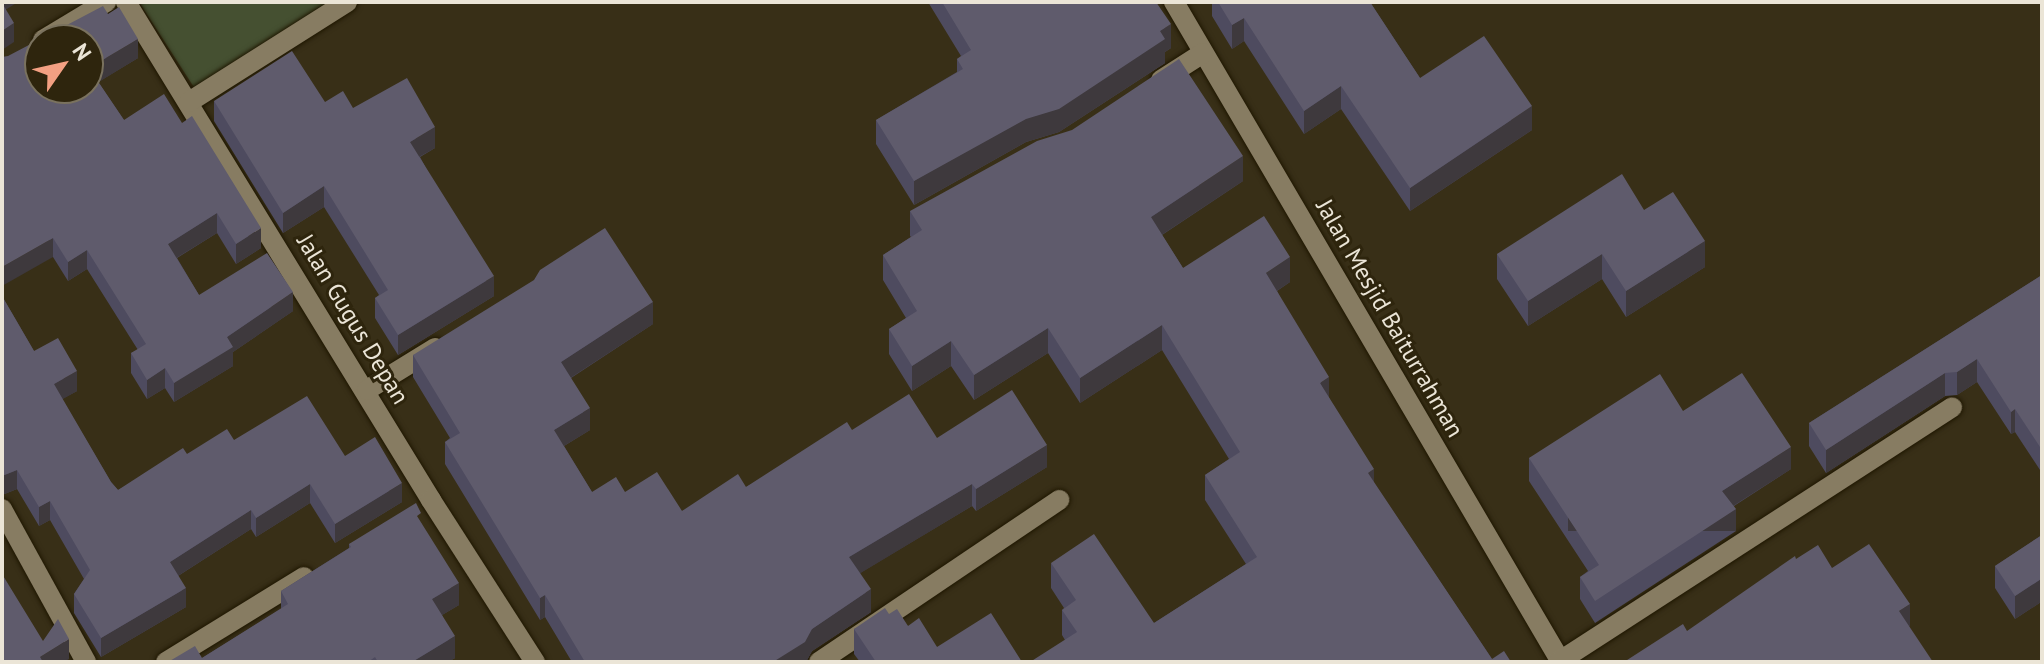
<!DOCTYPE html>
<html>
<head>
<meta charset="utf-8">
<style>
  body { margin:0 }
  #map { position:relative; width:2044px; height:664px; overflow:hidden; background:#382f17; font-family:"PT Sans",sans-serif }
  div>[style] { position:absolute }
  .green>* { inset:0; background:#455031 }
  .roads { filter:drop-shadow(0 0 2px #1f1701) drop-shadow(0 0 2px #1f1701) }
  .minor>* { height:20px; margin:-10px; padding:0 10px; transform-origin:10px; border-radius:10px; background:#877c62 }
  .wall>* { inset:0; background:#4e4b5f }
  .shaded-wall>* { inset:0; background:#3e393d; transform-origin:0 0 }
  .building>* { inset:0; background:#5f5b6c }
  span { translate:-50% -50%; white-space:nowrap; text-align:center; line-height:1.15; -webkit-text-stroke:6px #2e250d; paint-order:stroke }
  .street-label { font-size:24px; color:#ebe5d7 }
  .frame { position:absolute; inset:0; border:4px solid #ebe5d7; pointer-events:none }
  .north { position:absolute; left:24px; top:24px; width:80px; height:80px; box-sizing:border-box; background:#2e250d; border:2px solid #7a725e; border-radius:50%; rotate:56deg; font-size:22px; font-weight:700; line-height:32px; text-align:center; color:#ebe5d7 }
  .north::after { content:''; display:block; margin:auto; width:28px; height:36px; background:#f3a082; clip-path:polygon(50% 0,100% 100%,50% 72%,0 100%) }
</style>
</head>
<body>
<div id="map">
  <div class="green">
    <div style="clip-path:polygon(139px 2px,334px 2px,197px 92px)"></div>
  </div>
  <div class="roads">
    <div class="minor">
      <div style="left:126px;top:2px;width:584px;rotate:58.51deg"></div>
      <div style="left:431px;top:500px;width:193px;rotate:57.3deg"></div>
      <div style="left:1174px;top:2px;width:765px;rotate:59.61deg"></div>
      <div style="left:43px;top:40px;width:74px;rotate:-31.1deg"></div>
      <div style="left:1161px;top:80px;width:50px;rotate:-32.7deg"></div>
      <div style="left:189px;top:102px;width:187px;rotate:-32.3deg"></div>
      <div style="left:367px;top:390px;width:80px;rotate:-31.7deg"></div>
      <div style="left:2px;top:509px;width:175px;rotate:61.2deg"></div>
      <div style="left:1560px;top:661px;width:467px;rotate:-32.9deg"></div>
      <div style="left:166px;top:662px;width:162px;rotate:-31.6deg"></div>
      <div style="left:819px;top:662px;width:290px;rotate:-34deg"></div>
    </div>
  </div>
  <div class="wall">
    <div style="clip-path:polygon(928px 2px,1156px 2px,1171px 48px,1165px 52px,1165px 63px,1059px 132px,1026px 142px,914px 205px,876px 144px,876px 120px,957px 72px,957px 59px,961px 56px)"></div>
    <div style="clip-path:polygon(1212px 2px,1370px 2px,1420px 78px,1532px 130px,1410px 211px,1341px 109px,1304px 134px,1244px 41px,1232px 49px,1212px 16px)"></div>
    <div style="clip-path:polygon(2px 57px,138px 58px,98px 82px,124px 120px,261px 248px,236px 264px,217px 233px,177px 258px,199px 295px,293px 311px,233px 352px,233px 366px,174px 402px,165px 388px,147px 399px,131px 373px,131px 353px,138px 350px,87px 269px,68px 281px,53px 257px)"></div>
    <div style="clip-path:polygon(214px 101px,325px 102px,353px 108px,435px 148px,420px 157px,494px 296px,398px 355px,375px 318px,375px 298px,379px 295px,324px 207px,283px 233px,214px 121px)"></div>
    <div style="clip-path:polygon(1243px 181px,1162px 235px,1183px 268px,1290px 282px,1277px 291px,1329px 398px,1374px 483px,1492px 659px,1511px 662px,1065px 640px,1062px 635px,1062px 610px,1064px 608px,1051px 588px,1051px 563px,1154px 623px,1246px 564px,1205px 500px,1205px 475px,1229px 459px,1162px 350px,1080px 403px,1048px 353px,974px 400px,951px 366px,912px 391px,889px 354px,889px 329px,906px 318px,883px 280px,883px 255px,911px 237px,910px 236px,910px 211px)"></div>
    <div style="clip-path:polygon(1644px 210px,1705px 267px,1626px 317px,1602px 279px,1528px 326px,1497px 279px,1497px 254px)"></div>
    <div style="clip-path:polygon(2042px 275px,2042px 473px,2015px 432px,2011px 434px,1977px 382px,1957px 395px,1945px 396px,1826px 473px,1809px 446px,1809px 423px)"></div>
    <div style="clip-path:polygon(2px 296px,34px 351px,77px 391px,62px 399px,111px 482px,118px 490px,187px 454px,234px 440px,345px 456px,402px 502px,335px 543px,310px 503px,256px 537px,251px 529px,178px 576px,186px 607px,101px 657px,74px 613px,74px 594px,84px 579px,50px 520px,39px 526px,17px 489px,2px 495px)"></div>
    <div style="clip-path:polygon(653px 324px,571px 378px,590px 430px,564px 446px,592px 492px,625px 492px,682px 511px,746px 487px,852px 430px,937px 438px,1047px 467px,976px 511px,972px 506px,860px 573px,871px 612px,812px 651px,806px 662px,572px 662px,545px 617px,540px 620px,445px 464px,445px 442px,450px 438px,413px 377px,413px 355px)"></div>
    <div style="clip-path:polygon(1683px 411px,1791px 469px,1734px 506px,1736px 531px,1595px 623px,1580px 599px,1580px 577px,1588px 571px,1529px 481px,1529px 458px)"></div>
    <div style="clip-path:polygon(421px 523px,459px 605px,442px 615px,455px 658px,448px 662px,168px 662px,202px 658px,281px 609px,281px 591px,349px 548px,349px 544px)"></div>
    <div style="clip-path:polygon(2042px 535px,2042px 603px,2041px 602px,2015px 619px,1995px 588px,1995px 566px)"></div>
    <div style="clip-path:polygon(889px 614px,908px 626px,937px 647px,1022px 662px,860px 662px,854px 654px,854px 629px)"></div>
  </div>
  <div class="shaded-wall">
    <div style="clip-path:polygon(2px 2px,18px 2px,2px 12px)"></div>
    <div style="clip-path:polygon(1244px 18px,1244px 41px,1232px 49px,1232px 25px)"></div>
    <div style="clip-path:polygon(14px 23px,14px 42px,2px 50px,2px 31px)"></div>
    <div style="clip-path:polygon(1171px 24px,1171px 48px,1165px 52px,1165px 63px,1059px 132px,1026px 142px,914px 205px,914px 181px)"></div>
    <div style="clip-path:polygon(138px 39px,138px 58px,89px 88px,89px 68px)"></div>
    <div style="clip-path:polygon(1341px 86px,1341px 109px,1304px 134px,1304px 111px)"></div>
    <div style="clip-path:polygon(1532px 106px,1532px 130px,1410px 211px,1410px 188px)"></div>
    <div style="clip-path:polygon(435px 127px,435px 148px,410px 162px,410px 142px)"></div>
    <div style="clip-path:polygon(1243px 156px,1243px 181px,1151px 242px,1151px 217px)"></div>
    <div style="clip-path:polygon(324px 186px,324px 207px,283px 233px,283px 213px)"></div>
    <div style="clip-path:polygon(217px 213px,217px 233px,168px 263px,168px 244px)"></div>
    <div style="clip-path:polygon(261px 228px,261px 248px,236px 264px,236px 244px)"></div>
    <div style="clip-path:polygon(53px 238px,53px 257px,2px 286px,2px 267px)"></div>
    <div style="clip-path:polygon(1705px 241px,1705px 267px,1626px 317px,1626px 291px)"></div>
    <div style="clip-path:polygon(87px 250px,87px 269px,68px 281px,68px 262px)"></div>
    <div style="clip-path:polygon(1602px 254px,1602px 279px,1528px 326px,1528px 301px)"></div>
    <div style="clip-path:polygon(1290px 257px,1290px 282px,1266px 298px,1266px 273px)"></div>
    <div style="clip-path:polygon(494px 276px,494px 296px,398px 355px,398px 335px)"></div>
    <div style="clip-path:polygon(293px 292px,293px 311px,233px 352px,233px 366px,174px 402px,174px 383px,227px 337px)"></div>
    <div style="clip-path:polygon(653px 302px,653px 324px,561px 384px,561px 362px)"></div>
    <div style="clip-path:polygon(1162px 325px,1162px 350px,1080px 403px,1080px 378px)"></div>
    <div style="clip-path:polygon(1048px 328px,1048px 353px,974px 400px,974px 375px)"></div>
    <div style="clip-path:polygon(951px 341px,951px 366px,912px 391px,912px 366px)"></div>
    <div style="clip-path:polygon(1977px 359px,1977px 382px,1957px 395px,1957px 372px)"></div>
    <div style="clip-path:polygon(165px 368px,165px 388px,147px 399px,147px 380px)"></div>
    <div style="clip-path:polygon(77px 371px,77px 391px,54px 404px,54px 384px)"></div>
    <div style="clip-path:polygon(1945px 373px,1945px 396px,1826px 473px,1826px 450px)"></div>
    <div style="clip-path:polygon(1329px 377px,1329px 402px,1320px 383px)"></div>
    <div style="clip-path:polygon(590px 408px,590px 430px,554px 452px,554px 430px)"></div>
    <div style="clip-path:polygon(2015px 409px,2015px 432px,2011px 434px,2011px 412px)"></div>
    <div style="clip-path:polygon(1047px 445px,1047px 467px,976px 511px,976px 489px)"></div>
    <div style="clip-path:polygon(1791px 447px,1791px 469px,1722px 513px,1722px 491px)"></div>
    <div style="clip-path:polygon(1374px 469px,1374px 494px,1368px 473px)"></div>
    <div style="clip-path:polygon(17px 470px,17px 489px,2px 495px,2px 476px)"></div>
    <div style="clip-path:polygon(402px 483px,402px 502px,335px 543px,335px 524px)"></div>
    <div style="clip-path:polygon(310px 484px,310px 503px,256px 537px,256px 518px)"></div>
    <div style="clip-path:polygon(972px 484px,972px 506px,849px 580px,849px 557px)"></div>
    <div style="clip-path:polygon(50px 501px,50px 520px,39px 526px,39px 507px)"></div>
    <div style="left:1736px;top:509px;width:22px;height:168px;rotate:90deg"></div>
    <div style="clip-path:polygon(251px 510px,251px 529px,170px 581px,170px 562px)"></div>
    <div style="clip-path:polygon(2041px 579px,2041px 602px,2015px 619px,2015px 596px)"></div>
    <div style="clip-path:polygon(459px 583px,459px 605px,432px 621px,432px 599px)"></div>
    <div style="clip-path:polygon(186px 588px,186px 607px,101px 657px,101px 638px)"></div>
    <div style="clip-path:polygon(871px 589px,871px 612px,812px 651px,806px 662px,773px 662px,812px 629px)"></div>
    <div style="clip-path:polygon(545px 595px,545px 617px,540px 620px,540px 598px)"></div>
    <div style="clip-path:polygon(1910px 604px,1910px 626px,1899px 634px,1899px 611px)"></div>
    <div style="clip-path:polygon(455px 636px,455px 658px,448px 662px,412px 662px)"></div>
    <div style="clip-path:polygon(69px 639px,69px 659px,64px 662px,40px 662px,40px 657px)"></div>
  </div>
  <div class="building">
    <div style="clip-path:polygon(942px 2px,1156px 2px,1171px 24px,1160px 31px,1165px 39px,1059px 109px,1026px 119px,914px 181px,876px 120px,963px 69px,957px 59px,971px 50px)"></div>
    <div style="clip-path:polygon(1218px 2px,1370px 2px,1420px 78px,1484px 36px,1532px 106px,1410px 188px,1341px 86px,1304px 111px,1244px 18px,1232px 25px)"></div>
    <div style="clip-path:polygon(2px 3px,14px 23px,2px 31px)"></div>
    <div style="clip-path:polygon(evenodd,103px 6px,108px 14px,119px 7px,138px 39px,89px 68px,124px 120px,164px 94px,182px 123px,192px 116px,261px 228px,236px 244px,217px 213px,168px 244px,199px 295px,267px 253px,293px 292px,227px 337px,233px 347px,174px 383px,165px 368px,147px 380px,131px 353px,146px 344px,87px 250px,68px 262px,53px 238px,2px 267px,2px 57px,8px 56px,103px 6px,40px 40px,88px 40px,88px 88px,40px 88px,40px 40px)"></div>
    <div style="clip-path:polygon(292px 51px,325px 102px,343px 91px,353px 108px,407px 78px,435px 127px,410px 142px,494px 276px,398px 335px,375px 298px,388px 290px,324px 186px,283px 213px,214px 101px)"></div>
    <div style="clip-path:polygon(1179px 59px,1243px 156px,1151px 217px,1183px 268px,1264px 216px,1290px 257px,1266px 273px,1329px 377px,1320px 383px,1374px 469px,1368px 473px,1492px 659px,1504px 651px,1511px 662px,1030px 662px,1077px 632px,1062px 610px,1076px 600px,1051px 563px,1094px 534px,1154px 623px,1257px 557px,1205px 475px,1240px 452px,1162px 325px,1080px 378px,1048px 328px,974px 375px,951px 341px,912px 366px,889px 329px,917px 311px,883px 255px,922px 230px,910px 211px,1037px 141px,1072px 130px)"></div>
    <div style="clip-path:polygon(1622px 174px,1644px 210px,1673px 192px,1705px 241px,1626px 291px,1602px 254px,1528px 301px,1497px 254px)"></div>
    <div style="clip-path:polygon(605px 228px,653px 302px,561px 362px,590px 408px,554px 430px,592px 492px,616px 477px,625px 492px,657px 472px,682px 511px,738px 474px,746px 487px,847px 422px,852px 430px,909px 394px,937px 438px,1012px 390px,1047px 445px,976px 489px,972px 484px,849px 557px,871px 589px,812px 629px,805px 642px,773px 662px,585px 662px,545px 595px,540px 598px,445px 442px,460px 433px,413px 355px,534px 280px,540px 270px)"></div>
    <div style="clip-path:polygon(2042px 275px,2042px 450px,2015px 409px,2011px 412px,1977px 359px,1957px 372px,1945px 373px,1826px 450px,1809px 423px)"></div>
    <div style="clip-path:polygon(2px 296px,34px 351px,58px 338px,77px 371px,54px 384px,111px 482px,118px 490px,183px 448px,187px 454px,227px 429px,234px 440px,307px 396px,345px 456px,375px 437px,402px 483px,335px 524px,310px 484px,256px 518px,251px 510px,170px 562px,186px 588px,101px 638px,74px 594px,90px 570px,50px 501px,39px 507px,17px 470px,2px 476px)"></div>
    <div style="clip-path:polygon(1742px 373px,1791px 447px,1722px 491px,1736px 509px,1595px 601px,1580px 577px,1599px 565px,1529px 458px,1660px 374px,1683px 411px)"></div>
    <div style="clip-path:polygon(416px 503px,421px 513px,417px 516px,459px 583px,432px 599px,455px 636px,412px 662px,378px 662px,375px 657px,368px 662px,168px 662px,195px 646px,202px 658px,288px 604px,281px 591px,351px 547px,349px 544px)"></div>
    <div style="clip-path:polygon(2042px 535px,2042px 581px,2041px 579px,2015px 596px,1995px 566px)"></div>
    <div style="clip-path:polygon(1869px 544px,1910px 604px,1899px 611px,1933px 662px,1624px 662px,1683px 624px,1687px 631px,1795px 556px,1796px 559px,1818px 545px,1832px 568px)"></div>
    <div style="clip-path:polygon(2px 574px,43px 641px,58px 619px,69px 639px,40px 657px,43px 662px,2px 662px)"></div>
    <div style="clip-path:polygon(885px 608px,889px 614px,897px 609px,908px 626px,919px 618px,937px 647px,991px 613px,1022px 662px,876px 662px,854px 629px)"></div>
  </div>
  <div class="street-label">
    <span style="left:1390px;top:318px;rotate:60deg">Jalan Mesjid Baiturrahman</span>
    <span style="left:353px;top:319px;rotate:59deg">Jalan Gugus Depan</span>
  </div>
  <div class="frame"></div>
  <div class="north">N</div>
</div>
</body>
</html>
